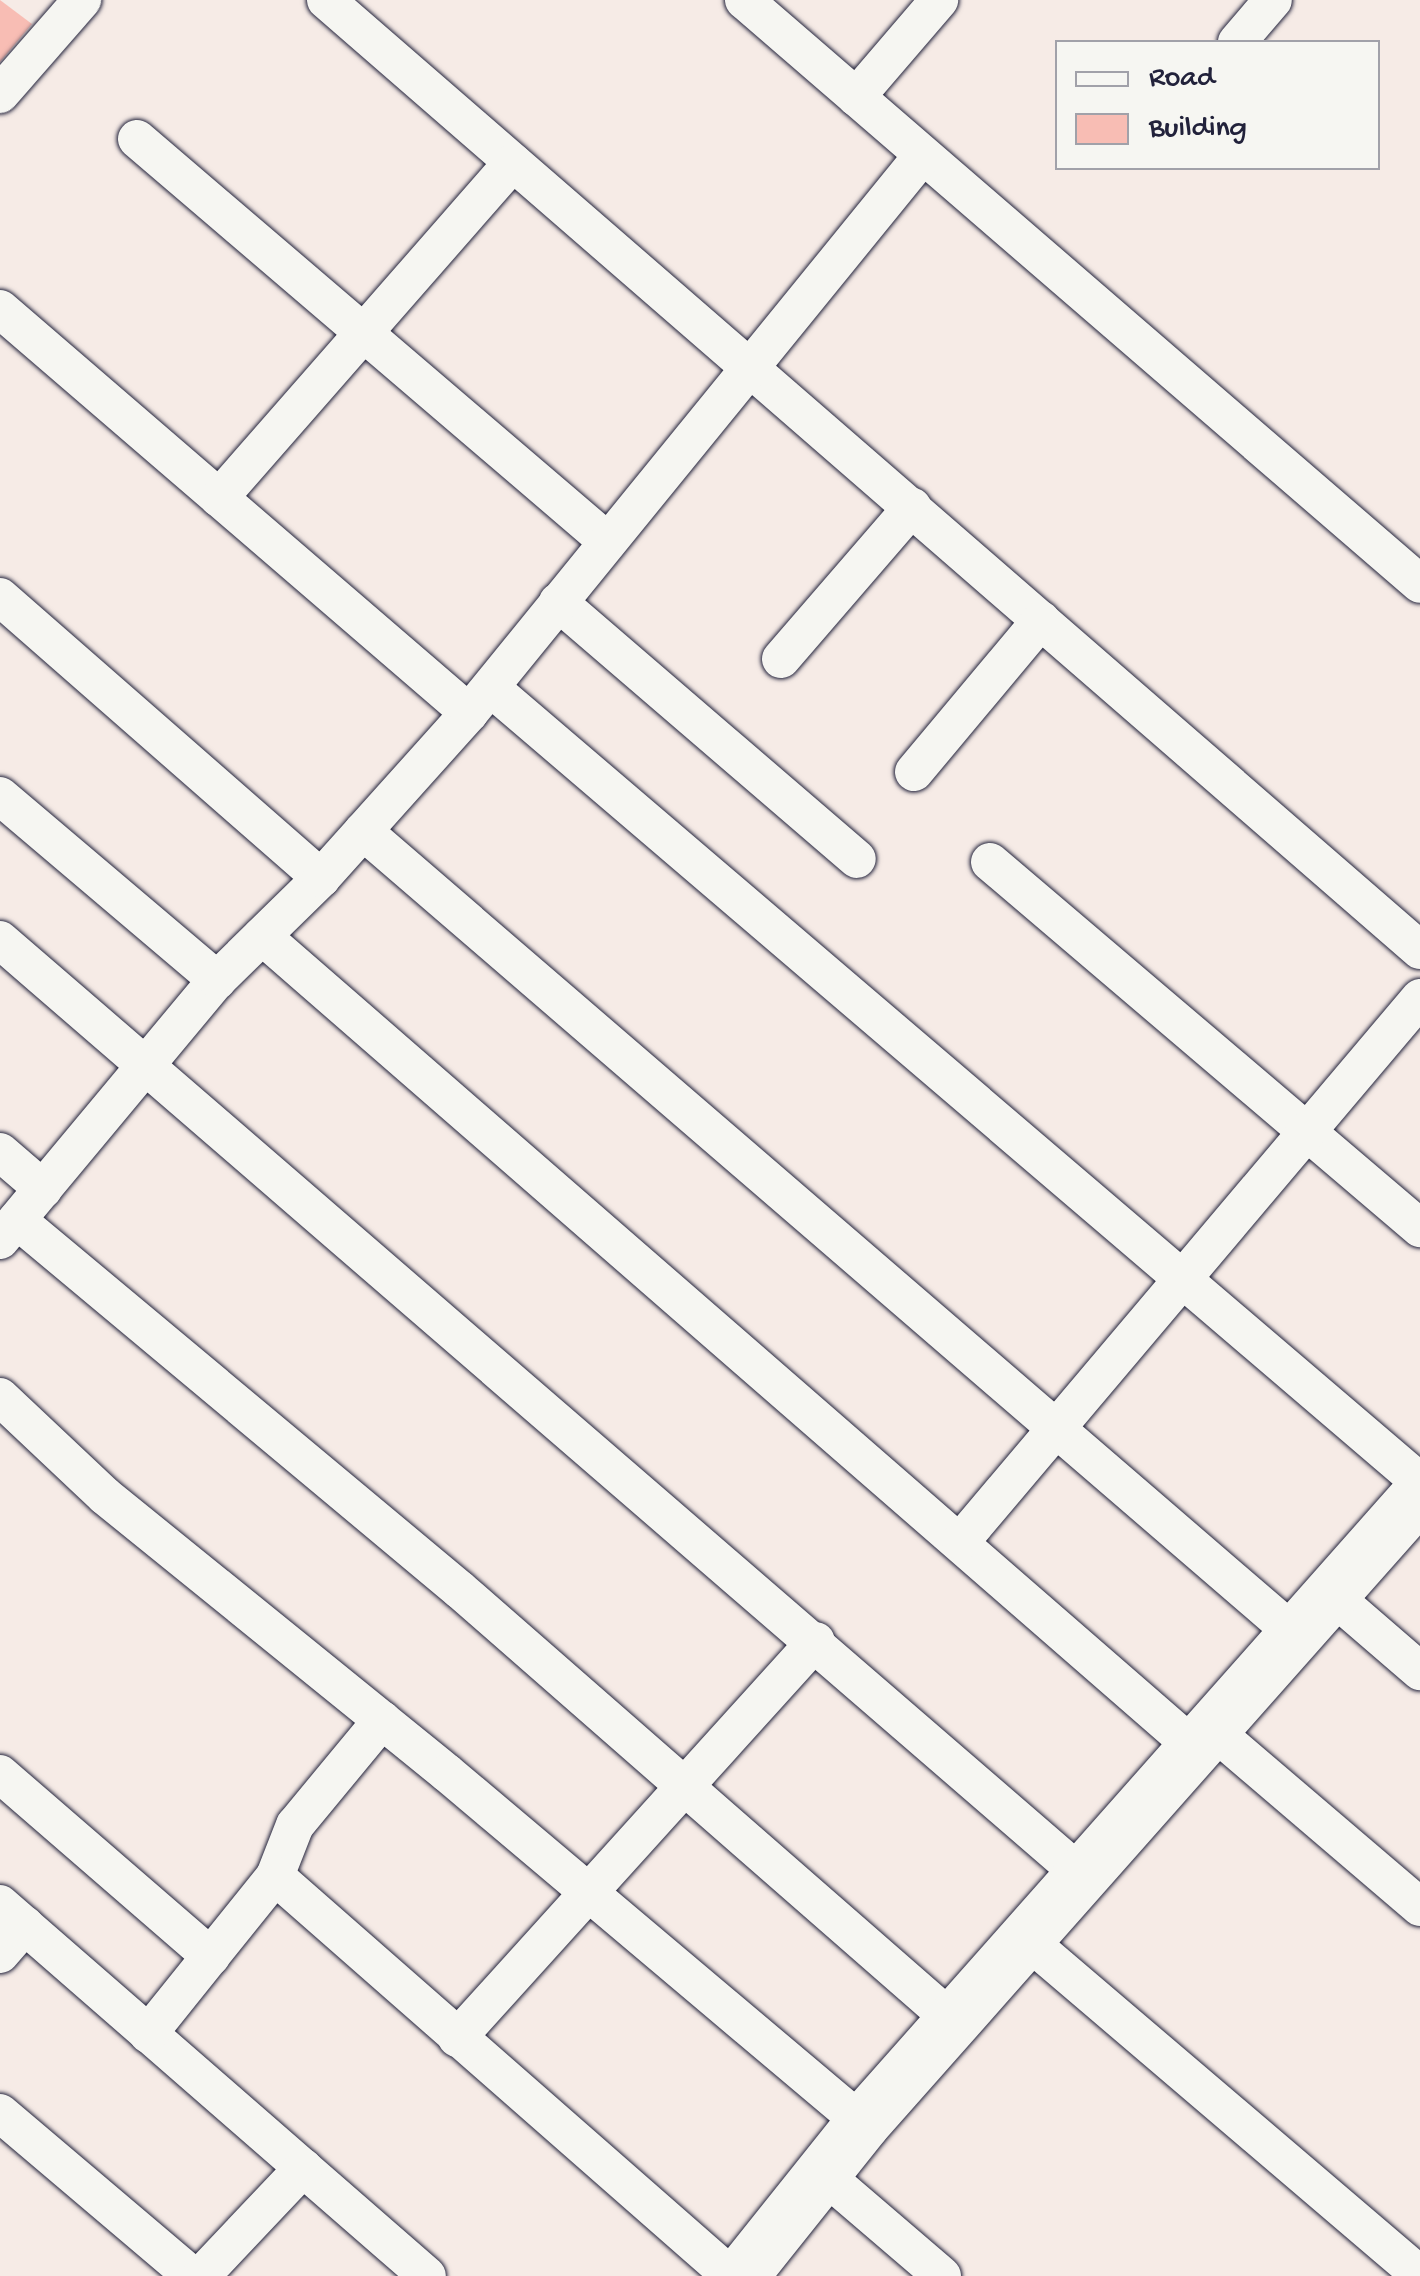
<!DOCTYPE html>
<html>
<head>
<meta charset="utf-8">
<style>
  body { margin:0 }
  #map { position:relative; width:1420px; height:2276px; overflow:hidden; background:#f6ebe6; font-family:"Gochi Hand",sans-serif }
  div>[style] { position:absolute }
  .building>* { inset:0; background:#f8bdb4 }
  .roads { filter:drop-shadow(0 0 2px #22223b) drop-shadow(0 0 2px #22223b) }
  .street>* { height:38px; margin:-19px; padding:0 19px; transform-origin:19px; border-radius:19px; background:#f6f6f2 }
  .secondary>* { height:55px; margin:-27.5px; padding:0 27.5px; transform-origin:27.5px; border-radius:27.5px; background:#f6f6f2 }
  span { translate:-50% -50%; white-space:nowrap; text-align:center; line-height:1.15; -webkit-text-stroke:9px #f6f6f2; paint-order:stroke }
  .legend { position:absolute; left:1055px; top:40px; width:325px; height:130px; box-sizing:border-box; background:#f6f6f2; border:2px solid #a1a1a9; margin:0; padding:12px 18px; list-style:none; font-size:30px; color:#22223b }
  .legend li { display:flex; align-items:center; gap:20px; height:50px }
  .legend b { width:50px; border:2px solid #a1a1a9 }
</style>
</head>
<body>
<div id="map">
  <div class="building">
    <div style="clip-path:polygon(0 0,32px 24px,0 62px)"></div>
  </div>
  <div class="roads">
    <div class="street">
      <div style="left:326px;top:0;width:1449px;rotate:40.97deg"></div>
      <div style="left:744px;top:0;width:893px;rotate:40.82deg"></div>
      <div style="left:1237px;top:42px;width:55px;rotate:-49.4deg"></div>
      <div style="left:0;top:94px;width:125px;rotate:-48.9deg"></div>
      <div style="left:856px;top:97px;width:128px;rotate:-49.4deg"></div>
      <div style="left:137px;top:139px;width:618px;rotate:40.54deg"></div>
      <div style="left:0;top:309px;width:619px;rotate:40.74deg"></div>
      <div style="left:219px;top:498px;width:446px;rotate:-48.8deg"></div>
      <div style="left:0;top:597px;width:427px;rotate:41.2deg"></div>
      <div style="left:558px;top:602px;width:394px;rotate:40.7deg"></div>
      <div style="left:781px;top:659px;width:201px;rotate:-49.2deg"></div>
      <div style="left:491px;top:688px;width:1222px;rotate:40.52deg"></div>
      <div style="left:914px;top:772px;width:198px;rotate:-50.1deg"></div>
      <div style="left:0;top:796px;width:285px;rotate:40.3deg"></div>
      <div style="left:363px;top:831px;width:1233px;rotate:40.76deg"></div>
      <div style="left:990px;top:862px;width:565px;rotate:40.4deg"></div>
      <div style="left:262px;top:936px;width:1240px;rotate:41.04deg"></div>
      <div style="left:0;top:940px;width:1433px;rotate:40.84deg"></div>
      <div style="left:0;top:1152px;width:57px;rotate:40.7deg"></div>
      <div style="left:17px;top:1220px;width:577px;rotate:39.87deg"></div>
      <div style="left:460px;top:1590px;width:655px;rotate:41.16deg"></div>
      <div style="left:0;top:1240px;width:339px;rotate:-50.2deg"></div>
      <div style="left:217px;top:980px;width:146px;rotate:-44.4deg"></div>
      <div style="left:321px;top:878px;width:222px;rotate:-48.1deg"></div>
      <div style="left:469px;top:713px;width:719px;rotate:-50.87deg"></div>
      <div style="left:0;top:1397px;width:144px;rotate:43.3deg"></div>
      <div style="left:105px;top:1496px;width:440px;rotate:39deg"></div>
      <div style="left:447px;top:1773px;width:543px;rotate:40.14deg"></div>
      <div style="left:961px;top:1541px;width:711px;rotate:-49.79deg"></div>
      <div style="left:1333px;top:1596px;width:115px;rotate:40.8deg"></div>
      <div style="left:382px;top:1720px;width:136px;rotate:129.6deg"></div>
      <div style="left:295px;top:1825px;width:55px;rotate:111.4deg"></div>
      <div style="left:275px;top:1876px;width:607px;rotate:41.26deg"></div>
      <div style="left:1214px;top:1731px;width:271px;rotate:40.5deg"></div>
      <div style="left:0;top:1774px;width:279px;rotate:40.9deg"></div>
      <div style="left:0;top:1904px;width:566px;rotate:41.06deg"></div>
      <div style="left:1026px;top:1939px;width:518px;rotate:40.46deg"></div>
      <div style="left:0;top:1954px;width:38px;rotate:-49deg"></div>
      <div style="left:148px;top:2034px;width:203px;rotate:-51.2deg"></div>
      <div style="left:457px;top:2038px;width:535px;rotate:-47.88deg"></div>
      <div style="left:0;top:2113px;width:252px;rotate:40.3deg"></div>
      <div style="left:822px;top:2173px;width:158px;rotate:40.6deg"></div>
      <div style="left:201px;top:2276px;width:149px;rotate:-46.6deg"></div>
    </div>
    <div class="secondary">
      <div style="left:740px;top:2276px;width:196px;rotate:-51.4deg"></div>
      <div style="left:862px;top:2123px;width:842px;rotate:-48.47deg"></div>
    </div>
  </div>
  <ul class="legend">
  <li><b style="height:12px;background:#f6f6f2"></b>Road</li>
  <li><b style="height:28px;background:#f8bdb4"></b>Building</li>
  </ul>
</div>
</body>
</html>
